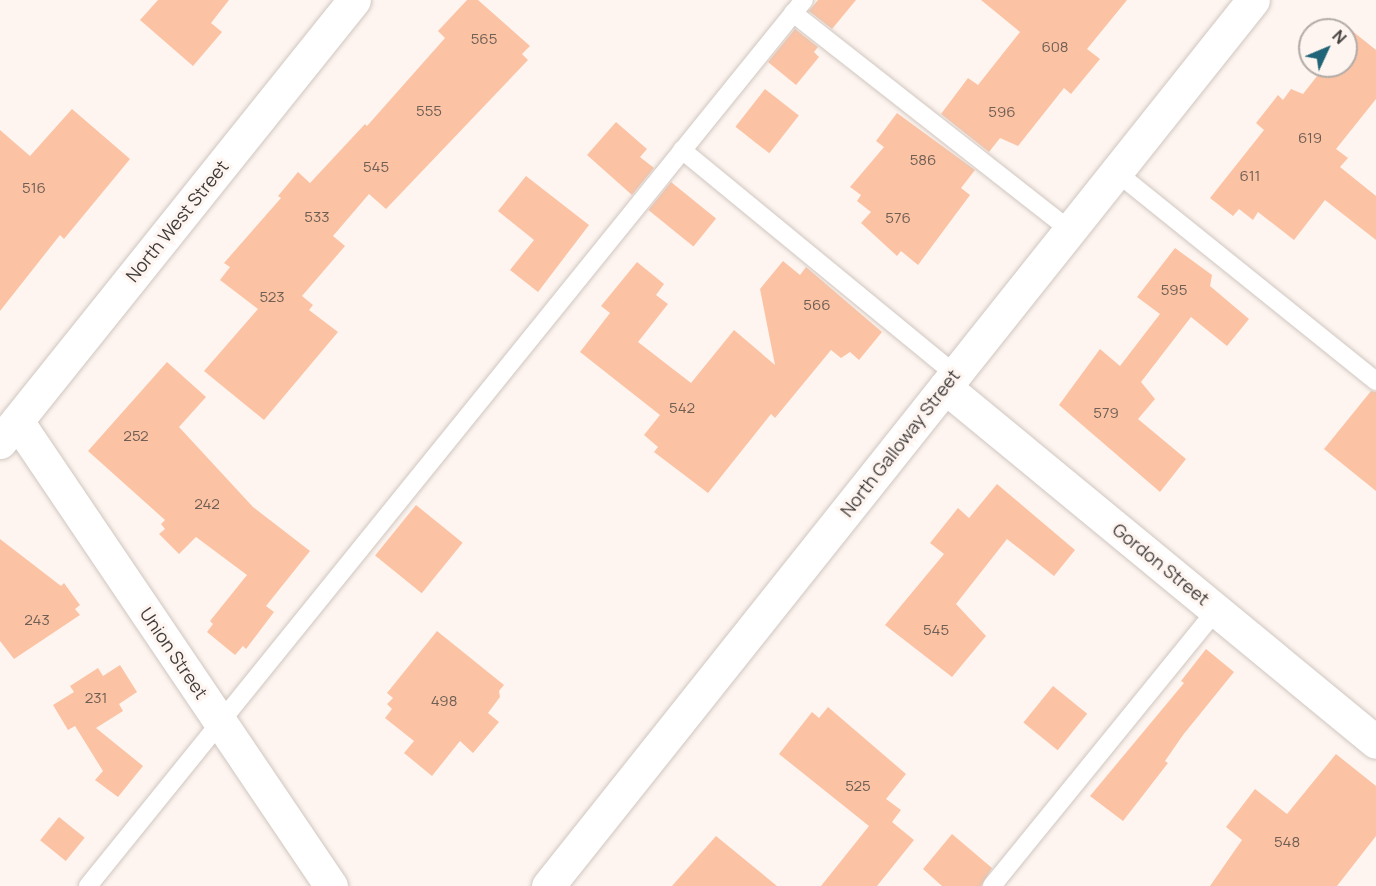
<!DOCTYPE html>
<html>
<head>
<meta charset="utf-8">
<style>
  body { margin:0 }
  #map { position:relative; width:1376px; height:886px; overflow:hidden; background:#fef5f0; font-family:Manrope,sans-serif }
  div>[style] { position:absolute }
  .building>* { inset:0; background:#fbc3a4; transform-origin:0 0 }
  .roads { filter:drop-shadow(0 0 2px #d0c6c0) drop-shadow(0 0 2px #d0c6c0) }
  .lane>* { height:18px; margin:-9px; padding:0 9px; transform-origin:9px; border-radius:9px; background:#fff }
  .street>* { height:33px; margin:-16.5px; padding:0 16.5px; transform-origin:16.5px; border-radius:16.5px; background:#fff }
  span { translate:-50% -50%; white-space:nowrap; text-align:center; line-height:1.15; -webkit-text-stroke:6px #fef5f0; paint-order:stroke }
  .number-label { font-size:15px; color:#6f5e54 }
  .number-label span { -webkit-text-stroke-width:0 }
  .street-label { font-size:18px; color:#403c3a }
  .north { position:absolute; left:1298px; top:18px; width:60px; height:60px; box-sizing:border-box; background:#fef5f0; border:2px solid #b2aba7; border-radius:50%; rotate:46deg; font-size:16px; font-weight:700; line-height:24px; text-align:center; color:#403c3a }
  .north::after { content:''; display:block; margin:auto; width:21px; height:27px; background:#216477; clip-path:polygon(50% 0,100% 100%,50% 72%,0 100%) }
</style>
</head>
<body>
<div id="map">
  <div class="building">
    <div style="clip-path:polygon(158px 0,229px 0,211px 23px,222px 32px,193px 66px,140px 20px)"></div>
    <div style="clip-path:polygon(467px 0,478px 0,530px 46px,522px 54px,528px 60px,386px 209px,369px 194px,333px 236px,345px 246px,302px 296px,313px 305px,309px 310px,338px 332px,264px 420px,204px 371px,258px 309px,220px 280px,230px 267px,224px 263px,281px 198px,278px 196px,298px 172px,310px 183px,365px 124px,367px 126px,445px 38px,438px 31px)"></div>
    <div style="clip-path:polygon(818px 0,856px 0,832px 29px,809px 11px)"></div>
    <div style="clip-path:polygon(981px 0,1127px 0,1087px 49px,1100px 59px,1071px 94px,1064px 88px,1018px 146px,1000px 138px,989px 152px,941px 114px,968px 78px,978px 85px,1020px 32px)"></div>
    <div style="clip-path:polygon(1346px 26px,1376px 50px,1376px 99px,1336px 149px,1348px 158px,1340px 167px,1376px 196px,1376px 240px,1325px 200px,1294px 240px,1258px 212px,1253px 220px,1239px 209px,1233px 216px,1210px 198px,1264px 130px,1256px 123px,1278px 95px,1283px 100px,1291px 89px,1303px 94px,1325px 66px,1346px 66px)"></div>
    <div style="clip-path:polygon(795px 29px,818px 47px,814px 52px,819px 57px,796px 85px,768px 62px)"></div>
    <div style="left:765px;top:89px;width:43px;height:48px;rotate:38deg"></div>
    <div style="clip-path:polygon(72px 109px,130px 159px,64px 239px,60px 235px,0 311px,0 130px,30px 156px)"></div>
    <div style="clip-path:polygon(897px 113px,975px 170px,961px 188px,970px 195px,918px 265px,901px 251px,897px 256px,861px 223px,871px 212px,857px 201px,861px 195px,850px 187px,884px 147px,876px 141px)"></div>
    <div style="clip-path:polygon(616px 122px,647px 149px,640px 157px,654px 168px,632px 195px,587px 155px)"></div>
    <div style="clip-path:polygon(526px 176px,589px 225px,538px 292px,510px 270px,534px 240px,498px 211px)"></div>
    <div style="left:671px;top:182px;width:58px;height:36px;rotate:39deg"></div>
    <div style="clip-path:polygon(1175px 248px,1212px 275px,1210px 286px,1249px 319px,1227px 346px,1191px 317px,1141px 382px,1155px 399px,1138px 419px,1186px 459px,1160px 492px,1059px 405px,1100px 349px,1120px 366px,1160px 314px,1137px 297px)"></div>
    <div style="clip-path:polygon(783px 261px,800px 275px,806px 267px,882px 332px,859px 360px,850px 352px,841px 358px,831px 350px,775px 418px,771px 414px,708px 493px,654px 452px,658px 447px,644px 435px,660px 415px,580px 352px,610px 313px,601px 306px,637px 262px,664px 284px,656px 295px,668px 304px,638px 342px,691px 383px,734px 330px,775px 365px,760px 289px)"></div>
    <div style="clip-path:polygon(167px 362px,206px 397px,179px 427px,253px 507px,310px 551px,266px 606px,274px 612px,246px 649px,243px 646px,235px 655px,207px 632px,213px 624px,210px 621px,247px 575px,196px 537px,179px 554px,159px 534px,165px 529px,161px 524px,165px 520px,88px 451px)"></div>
    <div style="clip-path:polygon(1371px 391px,1376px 392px,1376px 491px,1324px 449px)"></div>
    <div style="clip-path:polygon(997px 484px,1075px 550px,1054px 576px,1007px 539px,956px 604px,986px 636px,952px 677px,885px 625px,944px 554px,930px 543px,958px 508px,969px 518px)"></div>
    <div style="left:416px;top:505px;width:60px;height:65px;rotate:39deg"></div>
    <div style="clip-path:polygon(0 539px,61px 586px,64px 583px,80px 605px,75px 609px,80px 615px,14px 659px,0 641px)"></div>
    <div style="clip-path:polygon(437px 631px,504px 685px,499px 691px,500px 697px,488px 713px,499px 722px,473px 753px,460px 741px,432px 776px,404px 753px,414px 741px,385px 718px,392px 709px,387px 704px,393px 698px,387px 693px)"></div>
    <div style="clip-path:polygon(1206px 649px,1234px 672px,1183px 735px,1165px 761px,1168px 763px,1123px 821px,1090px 796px,1184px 683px,1181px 681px)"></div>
    <div style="clip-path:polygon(120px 665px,137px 692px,119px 704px,123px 711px,96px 728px,143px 766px,118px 797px,95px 780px,103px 771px,75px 726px,68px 730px,53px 705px,74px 692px,70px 686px,98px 668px,103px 676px)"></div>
    <div style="left:1053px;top:686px;width:44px;height:47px;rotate:39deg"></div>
    <div style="clip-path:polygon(828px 707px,906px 774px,886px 799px,901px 810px,892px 822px,914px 840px,877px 886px,821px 886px,869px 826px,779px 754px,812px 712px,819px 718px)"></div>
    <div style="clip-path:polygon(1336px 754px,1376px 786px,1376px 836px,1337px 886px,1210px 886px,1242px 840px,1226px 827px,1255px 789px,1287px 814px)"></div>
    <div style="left:59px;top:817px;width:33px;height:30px;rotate:39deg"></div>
    <div style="clip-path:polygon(952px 834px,992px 868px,981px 886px,942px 886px,923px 869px)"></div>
    <div style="clip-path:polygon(716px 836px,777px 886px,672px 886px)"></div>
  </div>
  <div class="roads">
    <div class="lane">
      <div style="left:793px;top:13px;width:352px;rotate:38.1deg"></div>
      <div style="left:682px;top:150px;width:353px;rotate:39.4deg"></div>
      <div style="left:1116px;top:172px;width:334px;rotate:38.8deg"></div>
      <div style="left:88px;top:886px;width:1139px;rotate:-51.06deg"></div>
      <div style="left:992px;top:886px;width:355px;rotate:-50.9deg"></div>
    </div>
    <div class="street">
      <div style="left:945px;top:387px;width:558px;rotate:39.48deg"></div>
      <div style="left:17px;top:421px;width:561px;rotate:55.97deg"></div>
      <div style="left:0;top:442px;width:566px;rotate:-51.31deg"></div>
      <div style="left:548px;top:886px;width:1132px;rotate:-51.49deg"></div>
    </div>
  </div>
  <div class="number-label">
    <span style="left:484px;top:39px">565</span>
    <span style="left:1055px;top:47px">608</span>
    <span style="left:429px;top:111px">555</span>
    <span style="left:1002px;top:112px">596</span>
    <span style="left:1310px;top:138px">619</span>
    <span style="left:923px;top:160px">586</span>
    <span style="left:376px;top:167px">545</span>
    <span style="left:1250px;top:176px">611</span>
    <span style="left:34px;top:188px">516</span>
    <span style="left:317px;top:217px">533</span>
    <span style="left:898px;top:218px">576</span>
    <span style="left:1174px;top:290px">595</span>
    <span style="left:272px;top:297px">523</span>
    <span style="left:817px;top:305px">566</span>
    <span style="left:682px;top:408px">542</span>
    <span style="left:1106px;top:413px">579</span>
    <span style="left:136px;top:436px">252</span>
    <span style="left:207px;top:504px">242</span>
    <span style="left:37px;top:620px">243</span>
    <span style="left:936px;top:630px">545</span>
    <span style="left:96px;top:698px">231</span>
    <span style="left:444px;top:701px">498</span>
    <span style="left:858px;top:786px">525</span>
    <span style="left:1287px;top:842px">548</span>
  </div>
  <div class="street-label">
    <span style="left:177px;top:221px;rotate:-51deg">North West Street</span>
    <span style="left:900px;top:443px;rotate:-52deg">North Galloway Street</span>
    <span style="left:1161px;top:564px;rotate:39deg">Gordon Street</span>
    <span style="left:174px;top:653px;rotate:56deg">Union Street</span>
  </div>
  <div class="north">N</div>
</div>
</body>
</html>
